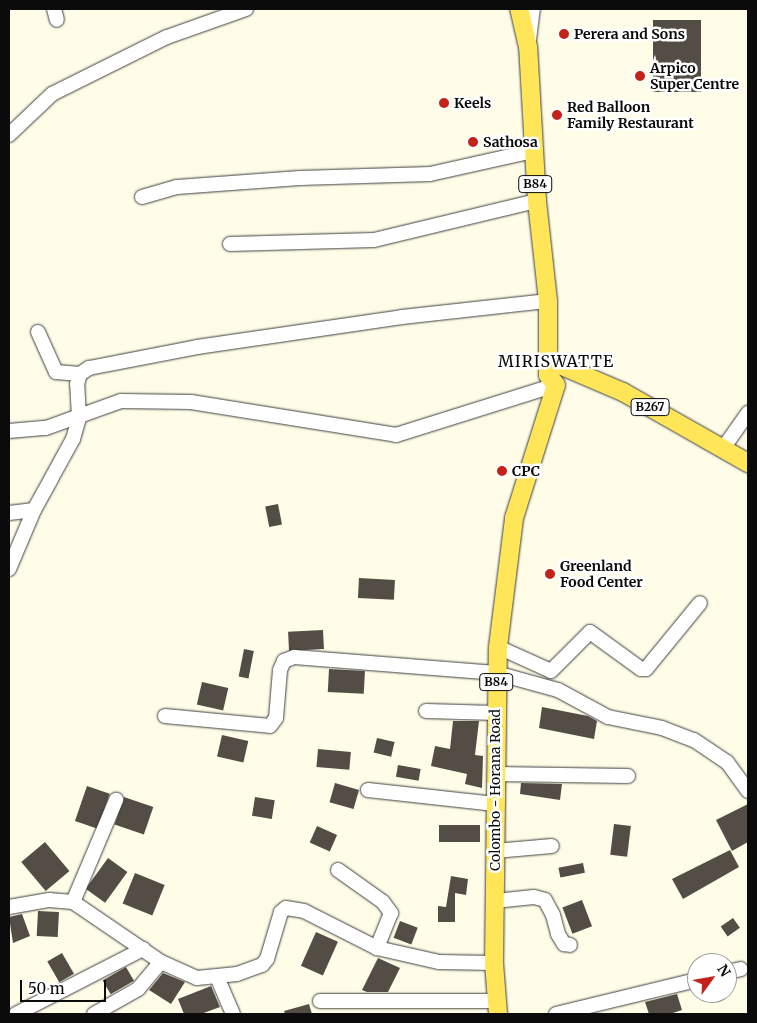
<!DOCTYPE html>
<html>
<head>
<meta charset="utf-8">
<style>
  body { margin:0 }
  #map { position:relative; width:757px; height:1023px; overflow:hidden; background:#fffde8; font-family:Merriweather,serif }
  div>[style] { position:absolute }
  .building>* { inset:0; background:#544d46; transform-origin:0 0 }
  .roads { filter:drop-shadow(0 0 1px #3e3e3e) drop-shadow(0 0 1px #3e3e3e) }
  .minor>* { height:14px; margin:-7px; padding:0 7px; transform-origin:7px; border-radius:7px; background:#fff }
  .major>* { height:18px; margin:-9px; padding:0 9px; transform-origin:9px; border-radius:9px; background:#ffe658 }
  .dots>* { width:14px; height:14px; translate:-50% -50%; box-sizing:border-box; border:2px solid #fff; border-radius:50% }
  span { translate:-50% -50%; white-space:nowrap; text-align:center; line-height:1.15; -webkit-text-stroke:5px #fff; paint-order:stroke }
  .shield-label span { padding:1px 4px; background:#fff; border:1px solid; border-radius:4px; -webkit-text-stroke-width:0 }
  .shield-label { font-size:12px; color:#0b0b0b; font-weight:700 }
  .poi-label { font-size:14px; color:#0b0b0b; font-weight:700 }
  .left { translate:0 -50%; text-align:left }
  .street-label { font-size:14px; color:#0b0b0b }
  .quarter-label { font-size:16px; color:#0b0b0b; letter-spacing:1px }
  .frame { position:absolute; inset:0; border:10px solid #0b0b0b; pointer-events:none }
  .north { position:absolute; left:687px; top:953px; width:50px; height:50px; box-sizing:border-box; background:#fff; border:1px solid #9d9d9d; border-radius:50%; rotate:58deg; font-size:14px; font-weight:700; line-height:20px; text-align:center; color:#0b0b0b }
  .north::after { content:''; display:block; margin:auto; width:18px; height:22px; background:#c42119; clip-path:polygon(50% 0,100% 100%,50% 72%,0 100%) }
  .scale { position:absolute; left:20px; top:980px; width:86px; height:22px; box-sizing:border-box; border:2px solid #0b0b0b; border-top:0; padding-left:6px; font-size:15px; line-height:18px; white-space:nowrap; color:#0b0b0b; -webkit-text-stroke:4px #fff; paint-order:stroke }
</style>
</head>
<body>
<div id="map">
  <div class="building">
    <div style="left:653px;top:20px;width:48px;height:72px"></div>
    <div style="left:278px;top:504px;width:21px;height:13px;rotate:79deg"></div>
    <div style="left:359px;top:578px;width:36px;height:20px;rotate:3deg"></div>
    <div style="left:323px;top:630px;width:19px;height:35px;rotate:87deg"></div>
    <div style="left:244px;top:649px;width:10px;height:28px;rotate:11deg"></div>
    <div style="left:329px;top:669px;width:36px;height:23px;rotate:3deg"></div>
    <div style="left:202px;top:682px;width:27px;height:23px;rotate:13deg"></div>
    <div style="clip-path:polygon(542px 707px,588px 716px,597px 721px,594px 739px,539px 728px)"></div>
    <div style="clip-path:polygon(453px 721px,479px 721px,475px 755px,483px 756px,482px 788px,465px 784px,467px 774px,431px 766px,435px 746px,450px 749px)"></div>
    <div style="left:222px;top:735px;width:27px;height:22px;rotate:13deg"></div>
    <div style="left:377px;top:738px;width:18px;height:15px;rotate:13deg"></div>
    <div style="left:318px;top:749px;width:33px;height:18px;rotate:5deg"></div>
    <div style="left:398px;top:765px;width:23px;height:12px;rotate:10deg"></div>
    <div style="left:335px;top:783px;width:25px;height:20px;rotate:16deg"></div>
    <div style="clip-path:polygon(521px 783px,562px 784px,560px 800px,520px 794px)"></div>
    <div style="left:87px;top:786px;width:24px;height:37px;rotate:19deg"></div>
    <div style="left:124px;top:797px;width:31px;height:29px;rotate:19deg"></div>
    <div style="left:255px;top:797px;width:20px;height:19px;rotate:9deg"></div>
    <div style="clip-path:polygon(748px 804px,748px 842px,732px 851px,716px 820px)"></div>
    <div style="left:614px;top:824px;width:17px;height:31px;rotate:7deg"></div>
    <div style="left:480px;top:825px;width:17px;height:41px;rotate:90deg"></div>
    <div style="left:317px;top:826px;width:22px;height:18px;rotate:24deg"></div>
    <div style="left:45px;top:842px;width:38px;height:31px;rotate:50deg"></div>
    <div style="clip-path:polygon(730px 850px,739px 867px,683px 899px,672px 879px)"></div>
    <div style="left:108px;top:858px;width:24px;height:38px;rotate:36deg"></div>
    <div style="left:583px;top:863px;width:10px;height:25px;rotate:79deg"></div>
    <div style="left:135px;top:873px;width:32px;height:33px;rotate:22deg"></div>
    <div style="clip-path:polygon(451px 876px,468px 879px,466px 895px,455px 893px,455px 922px,438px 922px,438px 906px,446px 907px)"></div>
    <div style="left:582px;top:900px;width:28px;height:21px;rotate:69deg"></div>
    <div style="left:38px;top:911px;width:21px;height:25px;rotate:3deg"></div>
    <div style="clip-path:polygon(22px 914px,30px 936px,13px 943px,9px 917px)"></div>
    <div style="left:733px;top:918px;width:12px;height:15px;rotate:55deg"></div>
    <div style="left:400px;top:921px;width:19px;height:18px;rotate:21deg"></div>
    <div style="left:316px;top:932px;width:24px;height:37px;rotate:24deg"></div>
    <div style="left:62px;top:953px;width:24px;height:17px;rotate:60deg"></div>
    <div style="clip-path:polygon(378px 958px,400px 968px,388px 992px,367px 992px,362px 990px)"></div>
    <div style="left:126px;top:967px;width:16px;height:27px;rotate:60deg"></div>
    <div style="clip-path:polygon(163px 973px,185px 982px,171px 1004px,149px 990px)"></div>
    <div style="clip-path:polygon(211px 986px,220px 1007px,201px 1014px,184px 1014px,178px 999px)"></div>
    <div style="clip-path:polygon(677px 994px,682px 1010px,670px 1014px,649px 1014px,645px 1002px)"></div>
    <div style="clip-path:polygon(309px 1004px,312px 1014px,285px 1014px,284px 1011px)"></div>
  </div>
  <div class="roads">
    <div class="minor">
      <div style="left:54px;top:9px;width:11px;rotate:75deg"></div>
      <div style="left:529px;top:40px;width:31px;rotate:-83deg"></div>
      <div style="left:9px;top:135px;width:59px;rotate:-43.6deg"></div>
      <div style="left:52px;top:94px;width:128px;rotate:-26.4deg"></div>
      <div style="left:167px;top:37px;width:84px;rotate:-19.5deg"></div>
      <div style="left:142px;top:197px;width:36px;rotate:-16deg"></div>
      <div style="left:177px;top:187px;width:123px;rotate:-4.2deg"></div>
      <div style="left:300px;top:178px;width:130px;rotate:-1.8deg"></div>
      <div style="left:430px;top:174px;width:106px;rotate:-12.6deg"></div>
      <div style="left:230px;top:244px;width:144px;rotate:-1.6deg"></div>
      <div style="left:374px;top:240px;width:168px;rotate:-13.5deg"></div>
      <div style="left:38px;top:332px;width:44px;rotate:65.8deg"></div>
      <div style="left:56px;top:372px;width:24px;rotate:5deg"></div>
      <div style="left:9px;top:431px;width:37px;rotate:-5deg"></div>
      <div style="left:46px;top:428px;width:80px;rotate:-19.8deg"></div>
      <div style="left:121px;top:401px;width:70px;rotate:0.8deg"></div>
      <div style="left:191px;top:402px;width:208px;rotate:9.1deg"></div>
      <div style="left:396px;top:435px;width:168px;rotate:-17.4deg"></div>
      <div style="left:724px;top:447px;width:42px;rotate:-54.8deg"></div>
      <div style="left:9px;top:513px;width:25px;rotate:-7deg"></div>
      <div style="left:34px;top:510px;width:35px;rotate:-61deg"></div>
      <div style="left:51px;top:479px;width:46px;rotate:-61.2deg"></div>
      <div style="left:73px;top:439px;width:22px;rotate:-74deg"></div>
      <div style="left:79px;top:418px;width:34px;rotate:-93deg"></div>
      <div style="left:77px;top:384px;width:10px;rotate:-73deg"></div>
      <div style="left:80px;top:374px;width:11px;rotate:-34deg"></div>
      <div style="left:89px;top:368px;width:110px;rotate:-11deg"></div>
      <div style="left:197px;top:347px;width:207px;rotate:-8.3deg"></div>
      <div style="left:402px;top:317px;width:147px;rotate:-6.3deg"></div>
      <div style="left:9px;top:569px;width:64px;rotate:-67deg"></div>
      <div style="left:498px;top:647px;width:58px;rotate:24.4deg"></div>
      <div style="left:551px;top:671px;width:55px;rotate:-45deg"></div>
      <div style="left:590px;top:632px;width:63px;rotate:36deg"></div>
      <div style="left:641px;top:669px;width:5px"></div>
      <div style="left:646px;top:669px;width:85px;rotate:-50.7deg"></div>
      <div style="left:426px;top:711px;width:70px;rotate:1.6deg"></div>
      <div style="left:165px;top:716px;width:105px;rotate:5.4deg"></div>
      <div style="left:270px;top:726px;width:10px;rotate:-53deg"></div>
      <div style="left:276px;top:718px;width:48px;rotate:-85.2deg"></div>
      <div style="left:280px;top:670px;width:10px;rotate:-66deg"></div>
      <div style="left:284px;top:661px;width:11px;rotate:-22deg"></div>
      <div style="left:294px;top:657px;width:203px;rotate:4.5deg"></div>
      <div style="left:496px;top:673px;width:64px;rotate:15.3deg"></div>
      <div style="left:558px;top:690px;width:57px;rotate:28.4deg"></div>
      <div style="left:608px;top:717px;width:55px;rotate:11.5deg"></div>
      <div style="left:662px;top:728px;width:34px;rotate:21deg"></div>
      <div style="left:694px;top:740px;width:40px;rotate:34deg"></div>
      <div style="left:727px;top:762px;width:36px;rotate:54deg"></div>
      <div style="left:496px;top:774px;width:132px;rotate:0.9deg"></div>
      <div style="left:368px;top:790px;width:128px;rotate:6.3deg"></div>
      <div style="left:495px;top:851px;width:57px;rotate:-5deg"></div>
      <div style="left:338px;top:870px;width:55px;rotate:35.4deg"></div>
      <div style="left:383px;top:902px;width:14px;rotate:54deg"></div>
      <div style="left:391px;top:913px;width:38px;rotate:112deg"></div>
      <div style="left:495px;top:901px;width:39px;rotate:-6deg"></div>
      <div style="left:534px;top:897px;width:11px;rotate:15deg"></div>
      <div style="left:545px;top:900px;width:17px;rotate:62deg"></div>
      <div style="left:553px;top:915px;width:20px;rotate:75deg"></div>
      <div style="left:558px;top:934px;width:12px;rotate:59deg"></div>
      <div style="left:564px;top:944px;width:6px;rotate:9deg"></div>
      <div style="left:73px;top:902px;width:111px;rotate:-67.1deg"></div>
      <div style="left:9px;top:907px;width:41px;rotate:-9.9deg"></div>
      <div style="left:49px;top:900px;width:24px;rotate:5deg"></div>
      <div style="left:73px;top:902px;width:107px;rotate:34.3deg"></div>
      <div style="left:161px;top:962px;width:39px;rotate:24deg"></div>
      <div style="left:197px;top:978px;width:40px;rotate:-5.7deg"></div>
      <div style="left:237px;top:974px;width:27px;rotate:-20deg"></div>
      <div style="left:262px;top:965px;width:8px;rotate:-50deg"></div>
      <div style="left:267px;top:959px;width:49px;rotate:-73.4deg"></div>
      <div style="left:281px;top:912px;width:6px;rotate:-39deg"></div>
      <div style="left:286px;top:908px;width:18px;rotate:9deg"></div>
      <div style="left:304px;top:911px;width:82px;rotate:26.9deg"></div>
      <div style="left:377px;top:948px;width:64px;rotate:12.7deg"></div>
      <div style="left:439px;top:962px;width:55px;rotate:1deg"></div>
      <div style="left:727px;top:972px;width:14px;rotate:-12deg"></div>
      <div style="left:217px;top:977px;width:40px;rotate:66.6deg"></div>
      <div style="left:320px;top:1001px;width:177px"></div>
      <div style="left:16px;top:1014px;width:143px;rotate:-27.1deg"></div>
      <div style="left:94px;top:1014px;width:51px;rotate:-29.6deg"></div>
      <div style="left:138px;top:989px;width:35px;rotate:-50deg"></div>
      <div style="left:556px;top:1014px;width:145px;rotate:-13.6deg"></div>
    </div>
    <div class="major">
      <div style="left:548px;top:360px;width:82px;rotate:23.1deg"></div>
      <div style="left:623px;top:392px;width:144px;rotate:29.6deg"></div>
      <div style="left:498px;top:1014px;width:51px;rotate:-94.5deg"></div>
      <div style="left:494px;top:963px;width:316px;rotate:-89.3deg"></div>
      <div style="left:498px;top:647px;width:130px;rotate:-82.9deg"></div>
      <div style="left:514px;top:518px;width:139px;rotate:-72.5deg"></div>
      <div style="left:556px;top:385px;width:13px;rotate:-129deg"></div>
      <div style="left:548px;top:375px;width:74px;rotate:-90deg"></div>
      <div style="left:548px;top:301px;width:101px;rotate:-96.3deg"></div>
      <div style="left:537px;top:201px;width:154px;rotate:-93.3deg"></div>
      <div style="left:528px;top:47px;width:39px;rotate:-103deg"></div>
    </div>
  </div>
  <div class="dots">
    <div style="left:564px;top:34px;background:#c42119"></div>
    <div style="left:640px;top:76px;background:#c42119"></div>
    <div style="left:444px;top:103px;background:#c42119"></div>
    <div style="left:557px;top:115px;background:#c42119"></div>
    <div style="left:473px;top:142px;background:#c42119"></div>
    <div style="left:502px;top:471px;background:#c42119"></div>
    <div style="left:550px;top:574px;background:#c42119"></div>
  </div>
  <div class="shield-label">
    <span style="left:535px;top:184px">B84</span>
    <span style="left:650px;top:407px">B267</span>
    <span style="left:496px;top:682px">B84</span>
  </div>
  <div class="poi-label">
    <span class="left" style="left:574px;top:34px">Perera and Sons</span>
    <span class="left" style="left:650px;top:76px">Arpico<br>Super Centre</span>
    <span class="left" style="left:454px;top:103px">Keels</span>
    <span class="left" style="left:567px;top:115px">Red Balloon<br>Family Restaurant</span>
    <span class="left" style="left:483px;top:142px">Sathosa</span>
    <span class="left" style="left:512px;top:471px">CPC</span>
    <span class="left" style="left:560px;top:574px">Greenland<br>Food Center</span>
  </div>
  <div class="street-label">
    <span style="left:495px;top:790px;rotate:-90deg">Colombo - Horana Road</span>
  </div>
  <div class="quarter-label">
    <span style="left:556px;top:361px">MIRISWATTE</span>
  </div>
  <div class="frame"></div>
  <div class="north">N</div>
  <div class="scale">50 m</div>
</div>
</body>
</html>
